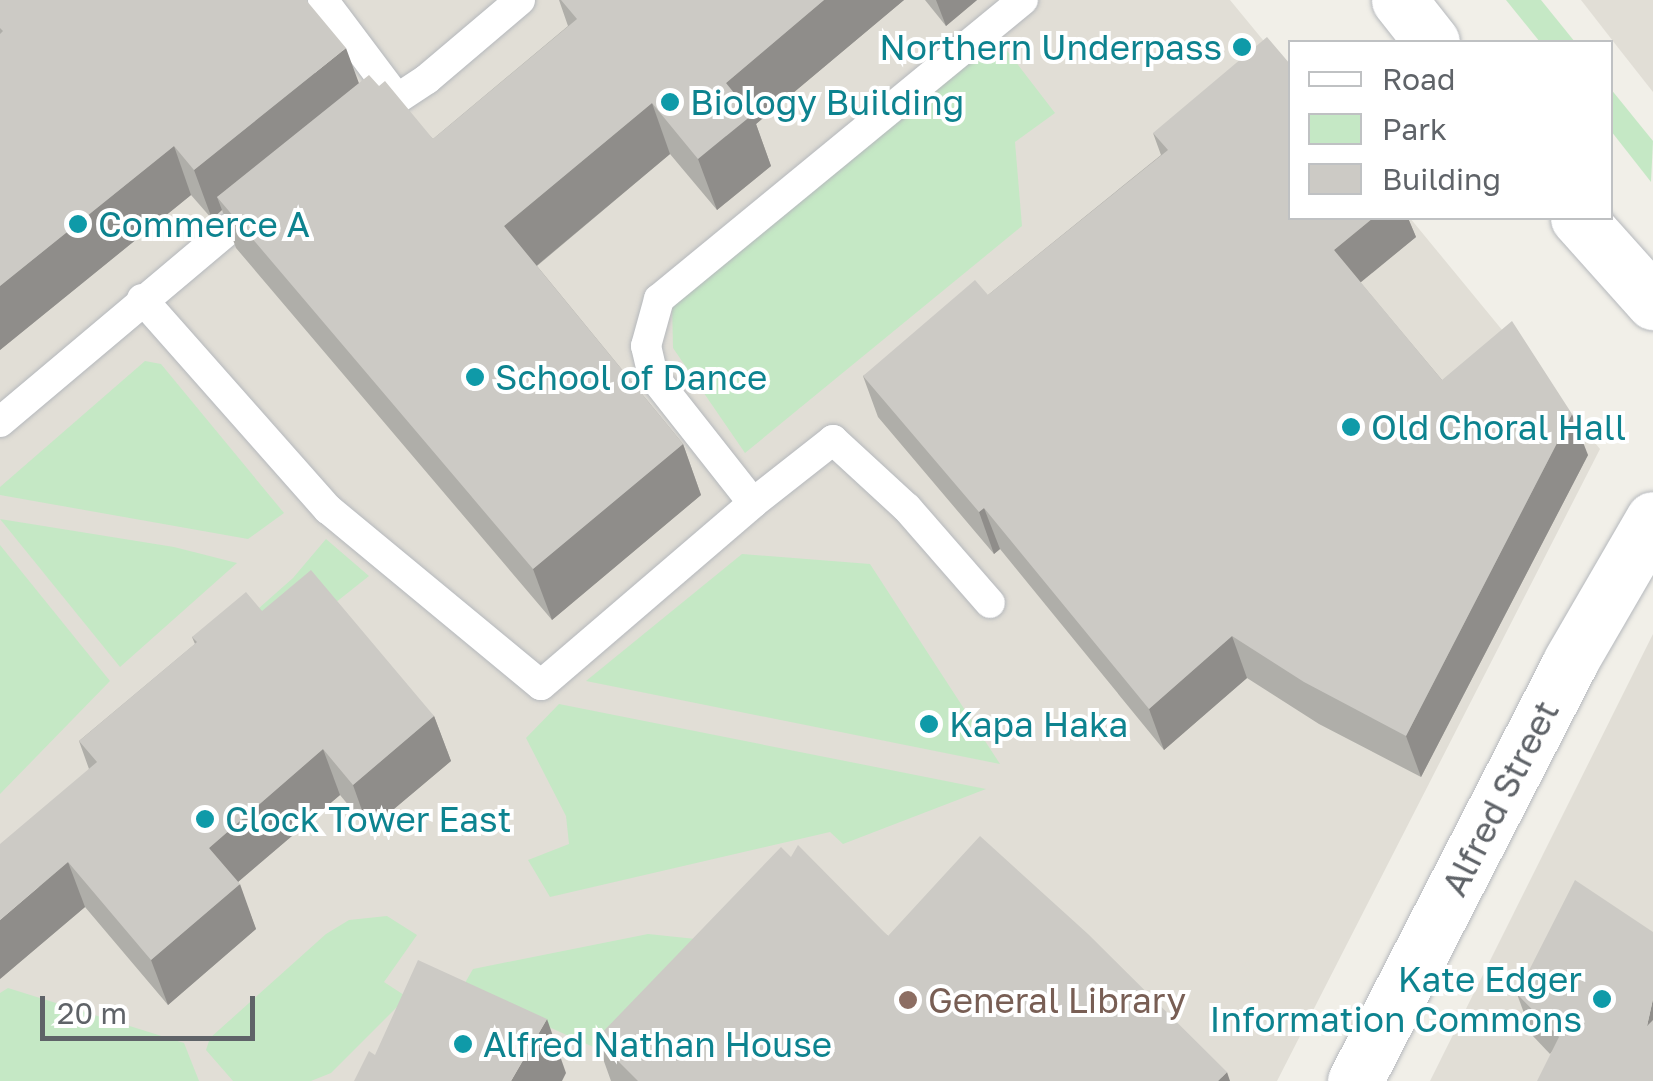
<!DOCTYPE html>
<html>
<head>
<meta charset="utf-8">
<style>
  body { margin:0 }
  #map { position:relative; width:1653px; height:1081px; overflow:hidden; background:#f1efe8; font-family:"Golos Text",sans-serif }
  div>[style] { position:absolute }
  .education>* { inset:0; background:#e1ded6 }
  .green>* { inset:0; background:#c5e8c5 }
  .roads { filter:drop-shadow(0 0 2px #b5b8bc) drop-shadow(0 0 2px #b5b8bc) }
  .service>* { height:30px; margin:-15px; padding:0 15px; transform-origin:15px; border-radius:15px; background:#fff }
  .minor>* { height:55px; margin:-27.5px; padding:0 27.5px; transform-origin:27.5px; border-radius:27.5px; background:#fff }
  .secondary>* { height:55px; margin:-27.5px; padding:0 27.5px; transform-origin:27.5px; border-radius:27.5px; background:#fff }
  .wall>* { inset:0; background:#afaea9 }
  .shaded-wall>* { inset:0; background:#8f8d8a }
  .building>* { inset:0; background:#cccac5 }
  .dots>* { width:28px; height:28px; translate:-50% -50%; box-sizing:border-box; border:5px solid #fff; border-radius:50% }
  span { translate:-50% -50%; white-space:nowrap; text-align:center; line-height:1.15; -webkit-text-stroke:8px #fff; paint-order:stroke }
  .culture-label { font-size:35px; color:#0d838f }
  .right { translate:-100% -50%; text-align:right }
  .left { translate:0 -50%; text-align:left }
  .street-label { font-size:35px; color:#5f6368 }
  .education-label { font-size:35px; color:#785e54 }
  .legend { position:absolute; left:1288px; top:40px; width:325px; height:180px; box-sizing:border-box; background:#fff; border:2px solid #bfc1c3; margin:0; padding:12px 18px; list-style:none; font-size:30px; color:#5f6368 }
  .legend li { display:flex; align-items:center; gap:20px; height:50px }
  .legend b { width:50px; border:2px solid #bfc1c3 }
  .scale { position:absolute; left:40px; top:996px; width:215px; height:45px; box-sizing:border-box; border:5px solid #5f6368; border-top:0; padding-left:12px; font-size:30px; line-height:35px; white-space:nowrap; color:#5f6368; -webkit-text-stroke:8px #fff; paint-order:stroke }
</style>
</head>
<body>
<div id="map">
  <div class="education">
    <div style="clip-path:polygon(0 0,1230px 0,1290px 73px,1290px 218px,1410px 218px,1600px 449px,1277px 1081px,0 1081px)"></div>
    <div style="clip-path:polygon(1581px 0,1653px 0,1653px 92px,1616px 45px)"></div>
    <div style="clip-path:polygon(1653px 634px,1653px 1081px,1430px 1081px)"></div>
  </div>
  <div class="green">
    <div style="clip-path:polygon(1506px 0,1541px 0,1575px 42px,1540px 42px)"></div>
    <div style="clip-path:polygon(995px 35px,1055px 113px,1015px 142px,1022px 226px,745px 453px,673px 348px,672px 303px)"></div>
    <div style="clip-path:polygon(1610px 88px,1653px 141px,1651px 182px,1611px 131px)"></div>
    <div style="clip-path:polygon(145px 361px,161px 364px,284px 513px,248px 539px,0 495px,0 487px)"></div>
    <div style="clip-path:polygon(0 519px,174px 547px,237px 563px,120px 667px)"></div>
    <div style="clip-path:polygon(326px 539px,369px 576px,277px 649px,205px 656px,293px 578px)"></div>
    <div style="clip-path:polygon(0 545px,110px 681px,0 794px)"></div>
    <div style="clip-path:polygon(742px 554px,870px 564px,1000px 764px,586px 681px)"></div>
    <div style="clip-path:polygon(559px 704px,986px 789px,843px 844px,830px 832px,550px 897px,528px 860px,569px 844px,566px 816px,526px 738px)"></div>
    <div style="clip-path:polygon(387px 916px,417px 935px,384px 982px,407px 997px,331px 1073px,311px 1081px,233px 1081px,206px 1050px,210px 1038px,326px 934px,349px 920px)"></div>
    <div style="clip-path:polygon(648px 934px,744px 944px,629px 1063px,462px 988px,473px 969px)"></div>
    <div style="clip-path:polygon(8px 988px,184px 1043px,199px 1081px,0 1081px,0 993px)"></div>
  </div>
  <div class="roads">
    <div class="service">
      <div style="left:323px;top:0;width:120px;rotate:53.1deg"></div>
      <div style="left:365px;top:120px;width:74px;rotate:-33.5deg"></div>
      <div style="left:427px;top:79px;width:122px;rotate:-40.3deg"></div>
      <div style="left:142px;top:299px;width:281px;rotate:48.5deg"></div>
      <div style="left:328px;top:509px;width:276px;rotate:39.6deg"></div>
      <div style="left:541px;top:685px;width:279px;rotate:-40.6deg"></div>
      <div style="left:753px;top:503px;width:162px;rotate:-128.2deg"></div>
      <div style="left:653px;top:376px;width:31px;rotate:-103deg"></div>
      <div style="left:646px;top:346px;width:49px;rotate:-74.5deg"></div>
      <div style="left:659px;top:299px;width:471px;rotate:-39.4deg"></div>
      <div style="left:0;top:422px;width:337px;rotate:-40.1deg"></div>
      <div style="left:753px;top:503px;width:102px;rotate:-38.2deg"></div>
      <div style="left:833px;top:440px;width:100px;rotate:42.6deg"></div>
      <div style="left:907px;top:508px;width:126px;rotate:48.9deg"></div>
    </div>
    <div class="minor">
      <div style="left:1355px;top:1081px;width:471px;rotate:-62.8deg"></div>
      <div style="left:1570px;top:662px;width:165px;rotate:-59.9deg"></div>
    </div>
    <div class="secondary">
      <div style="left:1399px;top:0;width:53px;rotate:51.8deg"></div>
      <div style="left:1578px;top:218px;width:113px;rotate:48.2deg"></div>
    </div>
  </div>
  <div class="wall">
    <div style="clip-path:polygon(0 0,359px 83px,379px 86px,433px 139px,568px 26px,559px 0,904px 0,756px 124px,771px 166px,717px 210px,670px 154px,537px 266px,683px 444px,701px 495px,552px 620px,236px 248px,222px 210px,212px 219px,191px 195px,0 350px)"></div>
    <div style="clip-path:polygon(925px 0,977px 0,946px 26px)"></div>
    <div style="clip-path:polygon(1153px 133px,1290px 218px,1408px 218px,1416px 237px,1360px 282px,1442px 380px,1588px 455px,1421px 777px,1319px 724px,1247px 678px,1164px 750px,1000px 549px,994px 554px,878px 417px,863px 376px,988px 295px,1161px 155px)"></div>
    <div style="clip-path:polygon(262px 611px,434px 716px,451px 761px,369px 830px,340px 795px,238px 882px,256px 929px,168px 1005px,85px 907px,0 979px,89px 769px,79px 741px,195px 644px,192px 637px)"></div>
    <div style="clip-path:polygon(791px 857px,888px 936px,1230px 1081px,611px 1081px,596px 1039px)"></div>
    <div style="clip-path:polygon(1653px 932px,1550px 1054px,1532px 1035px,1517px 994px)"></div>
  </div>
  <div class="shaded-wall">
    <div style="clip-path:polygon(824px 0,904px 0,756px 124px,771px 166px,717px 210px,698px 159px,726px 83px)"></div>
    <div style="clip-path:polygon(936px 0,977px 0,946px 26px)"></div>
    <div style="clip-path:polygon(346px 48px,364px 97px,217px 197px,222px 210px,212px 219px,194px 170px)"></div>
    <div style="clip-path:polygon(652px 103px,670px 154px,523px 277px,504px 226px)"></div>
    <div style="clip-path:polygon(174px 146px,191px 195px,0 350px,0 286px)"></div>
    <div style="clip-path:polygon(1373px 218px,1408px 218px,1416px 237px,1349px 292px,1334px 250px)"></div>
    <div style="clip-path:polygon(1572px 414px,1588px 455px,1421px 777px,1406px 736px)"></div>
    <div style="clip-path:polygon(683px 444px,701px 495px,552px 620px,533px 569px)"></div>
    <div style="clip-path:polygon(984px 508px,1000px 549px,994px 554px,979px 512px)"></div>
    <div style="clip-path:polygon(1232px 636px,1247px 678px,1164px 750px,1149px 709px)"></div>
    <div style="clip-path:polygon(434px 716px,451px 761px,369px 830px,353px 785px)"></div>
    <div style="clip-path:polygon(323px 749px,340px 795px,225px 893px,209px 848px)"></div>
    <div style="clip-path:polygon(68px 862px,85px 907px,0 979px,0 920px)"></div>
    <div style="clip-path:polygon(240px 884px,256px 929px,168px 1005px,151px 960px)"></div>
    <div style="clip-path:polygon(1653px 999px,1653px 1043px,1647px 1026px)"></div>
    <div style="clip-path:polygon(547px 1019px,566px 1073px,562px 1081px,511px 1081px)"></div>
    <div style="clip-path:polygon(1227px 1072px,1230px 1081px,1218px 1081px)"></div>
  </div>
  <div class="building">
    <div style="clip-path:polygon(0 0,306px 0,346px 48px,194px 170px,174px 146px,0 286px,0 34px,3px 31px,0 28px)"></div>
    <div style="clip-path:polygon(561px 0,824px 0,726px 83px,752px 115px,698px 159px,652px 103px,504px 226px,683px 444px,533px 569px,217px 197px,369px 75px,379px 86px,385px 81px,433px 139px,577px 19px)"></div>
    <div style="clip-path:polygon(1267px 37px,1290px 64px,1290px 218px,1373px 218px,1334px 250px,1442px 380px,1512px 321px,1572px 414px,1406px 736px,1304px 682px,1232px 636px,1149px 709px,984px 508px,979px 512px,863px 376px,975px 280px,988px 295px,1168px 150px,1153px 133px)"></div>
    <div style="clip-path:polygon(311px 570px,434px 716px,353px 785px,323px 749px,209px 848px,240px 884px,151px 960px,68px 862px,0 920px,0 844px,97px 762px,79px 741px,197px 642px,192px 637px,246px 592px,262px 611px)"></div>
    <div style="clip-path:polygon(980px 836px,1088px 934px,1227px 1072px,1218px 1081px,638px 1081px,596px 1039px,781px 847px,791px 857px,798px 845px,888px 936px)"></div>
    <div style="clip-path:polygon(1575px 880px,1653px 932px,1653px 999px,1647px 1026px,1653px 1020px,1653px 1081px,1537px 1081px,1559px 1037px,1517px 994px)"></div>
    <div style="clip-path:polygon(418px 960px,547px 1019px,511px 1081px,354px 1081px,369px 1051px,375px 1055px)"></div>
  </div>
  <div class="dots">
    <div style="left:1242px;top:47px;background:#0f9aa8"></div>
    <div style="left:670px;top:102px;background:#0f9aa8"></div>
    <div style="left:78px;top:224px;background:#0f9aa8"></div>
    <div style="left:475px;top:377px;background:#0f9aa8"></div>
    <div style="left:1351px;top:427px;background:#0f9aa8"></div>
    <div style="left:929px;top:724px;background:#0f9aa8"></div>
    <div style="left:205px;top:819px;background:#0f9aa8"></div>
    <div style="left:1602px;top:999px;background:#0f9aa8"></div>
    <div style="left:908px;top:1000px;background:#8d6e63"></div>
    <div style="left:463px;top:1044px;background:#0f9aa8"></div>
  </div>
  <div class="culture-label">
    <span class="right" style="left:1222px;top:47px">Northern Underpass</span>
    <span class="left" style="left:690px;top:102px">Biology Building</span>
    <span class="left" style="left:98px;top:224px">Commerce A</span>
    <span class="left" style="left:495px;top:377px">School of Dance</span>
    <span class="left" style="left:1371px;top:427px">Old Choral Hall</span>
    <span class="left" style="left:949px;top:724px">Kapa Haka</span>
    <span class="left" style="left:225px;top:819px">Clock Tower East</span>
    <span class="right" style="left:1582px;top:999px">Kate Edger<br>Information Commons</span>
    <span class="left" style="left:483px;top:1044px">Alfred Nathan House</span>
  </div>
  <div class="street-label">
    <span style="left:1500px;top:798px;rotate:-63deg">Alfred Street</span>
  </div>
  <div class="education-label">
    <span class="left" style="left:928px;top:1000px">General Library</span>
  </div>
  <ul class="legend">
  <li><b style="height:12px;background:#fff"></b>Road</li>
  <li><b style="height:28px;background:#c5e8c5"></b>Park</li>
  <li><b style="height:28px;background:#cccac5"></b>Building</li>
  </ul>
  <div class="scale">20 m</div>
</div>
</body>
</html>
